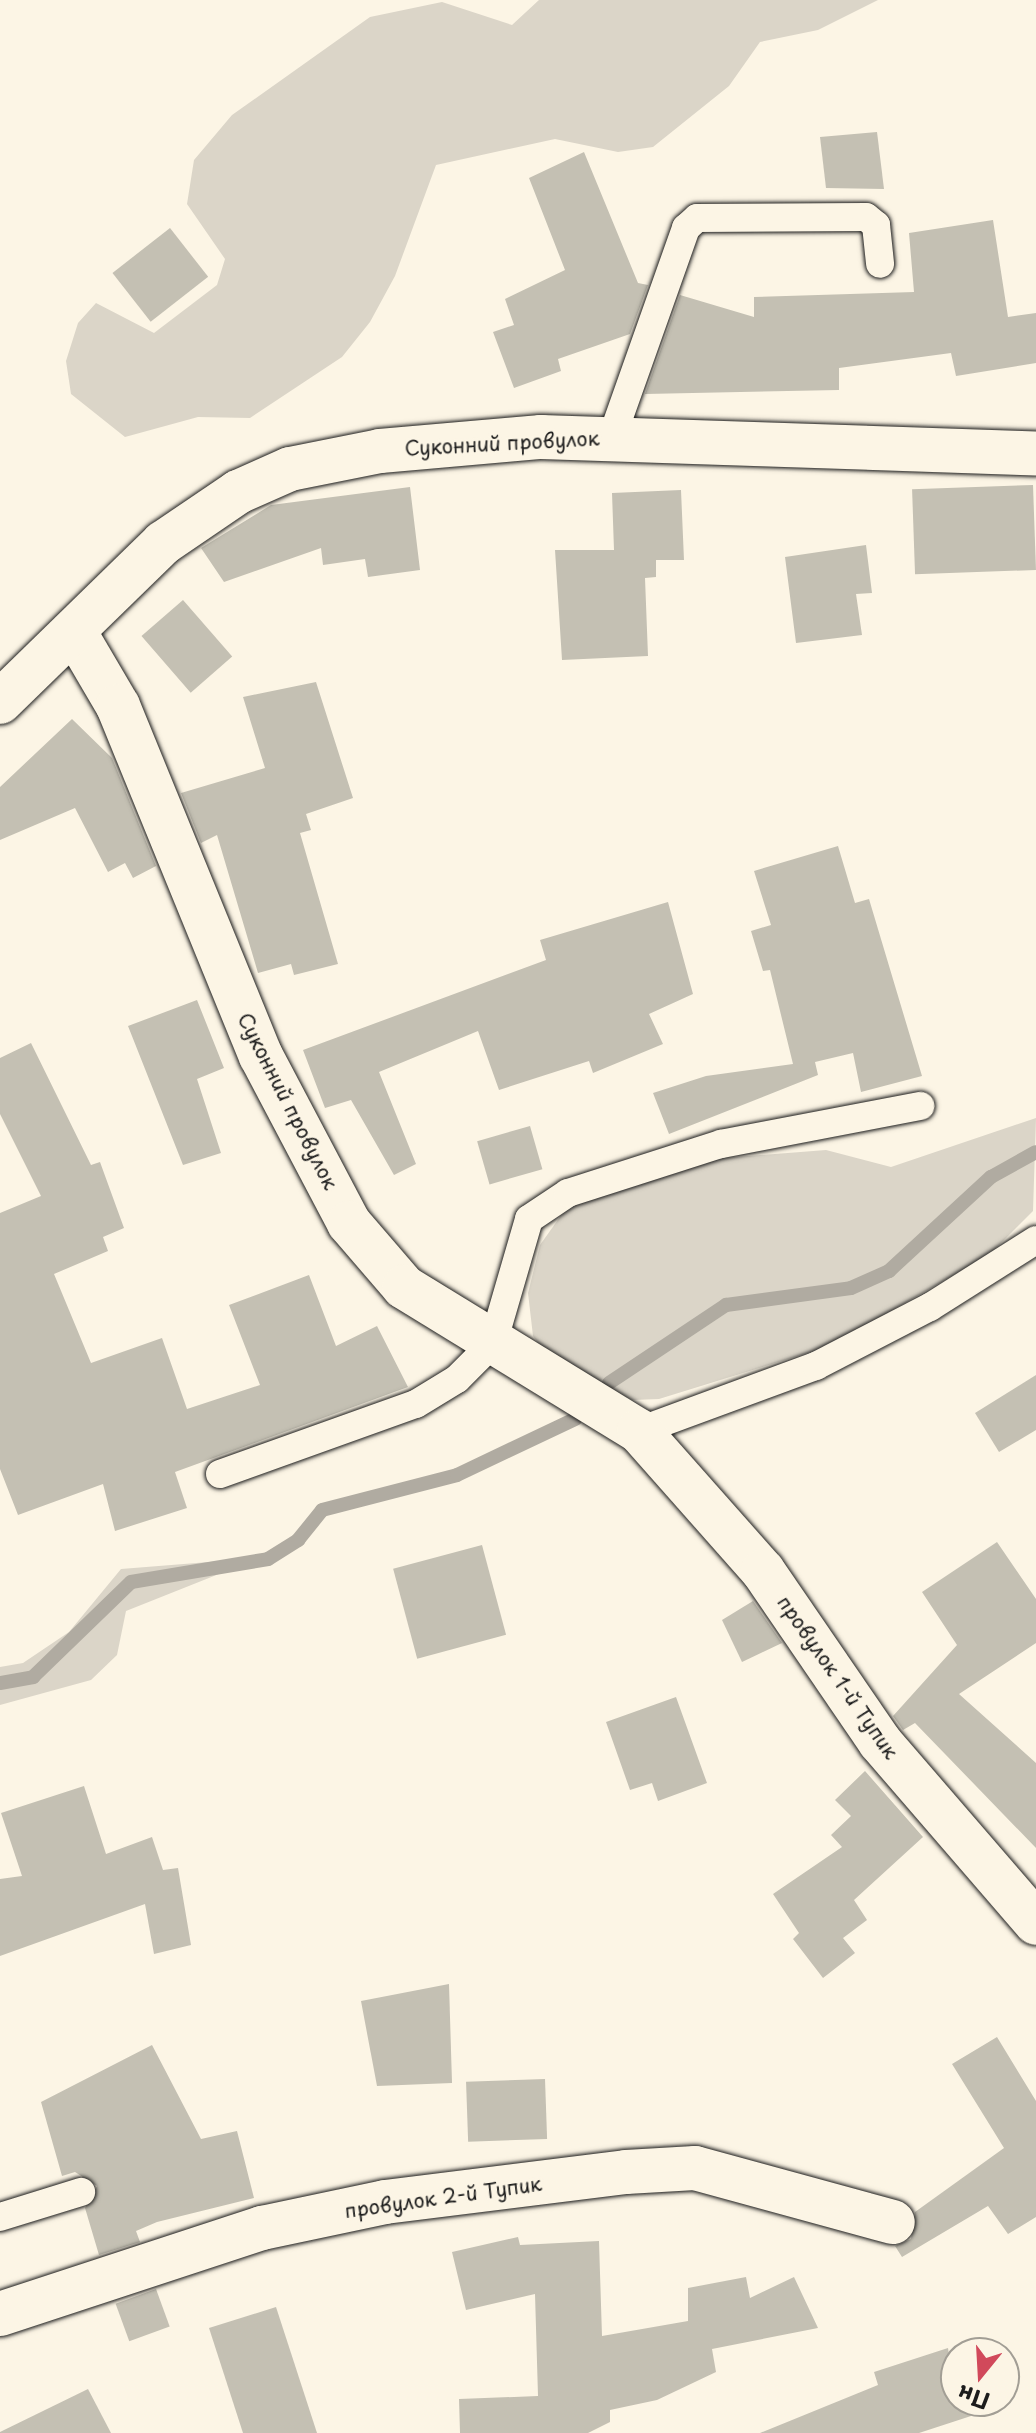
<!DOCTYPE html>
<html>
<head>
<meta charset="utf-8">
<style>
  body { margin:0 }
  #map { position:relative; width:1036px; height:2433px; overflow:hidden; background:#fcf5e5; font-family:"Playpen Sans",sans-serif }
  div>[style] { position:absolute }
  .green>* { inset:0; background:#dbd5c8 }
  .stream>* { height:14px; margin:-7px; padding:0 7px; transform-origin:7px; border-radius:7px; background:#b0aba1 }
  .building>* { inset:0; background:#c4c0b3; transform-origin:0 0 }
  .roads { filter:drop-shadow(0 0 2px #1c1c1c) drop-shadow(0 0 2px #1c1c1c) }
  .lane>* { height:28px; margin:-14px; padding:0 14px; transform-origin:14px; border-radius:14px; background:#fcf5e5 }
  .street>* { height:44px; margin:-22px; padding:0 22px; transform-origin:22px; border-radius:22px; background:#fcf5e5 }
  span { translate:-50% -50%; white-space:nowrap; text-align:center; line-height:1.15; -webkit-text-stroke:6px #fcf5e5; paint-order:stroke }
  .street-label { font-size:20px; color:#1c1c1c }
  .north { position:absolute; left:940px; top:2337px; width:80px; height:80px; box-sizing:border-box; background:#fcf5e5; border:2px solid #a29e95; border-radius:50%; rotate:198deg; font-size:22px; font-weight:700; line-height:32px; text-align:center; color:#1c1c1c }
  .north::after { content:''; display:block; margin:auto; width:28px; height:36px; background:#d1495b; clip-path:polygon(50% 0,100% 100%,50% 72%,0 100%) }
</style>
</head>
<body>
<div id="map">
  <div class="green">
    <div style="clip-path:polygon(539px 0,878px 0,818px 30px,760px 42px,729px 86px,653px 147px,618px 152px,555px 139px,436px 165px,395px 276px,370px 322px,342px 357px,250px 418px,198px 417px,125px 437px,71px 394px,66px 361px,78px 323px,96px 303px,154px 333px,217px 285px,225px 259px,187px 204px,194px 160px,232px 115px,370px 17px,442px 2px,512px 25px)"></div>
    <div style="clip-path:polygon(1036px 1118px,1033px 1211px,990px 1254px,830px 1346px,659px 1399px,632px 1400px,548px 1356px,533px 1336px,528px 1293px,540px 1245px,567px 1207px,710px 1159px,826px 1150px,891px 1167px)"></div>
    <div style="clip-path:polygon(259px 1558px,126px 1611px,117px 1655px,91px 1680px,0 1705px,0 1667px,23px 1663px,69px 1632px,121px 1569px)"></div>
  </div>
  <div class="stream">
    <div style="left:609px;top:1383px;width:141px;rotate:-33.7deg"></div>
    <div style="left:726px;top:1305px;width:126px;rotate:-7.7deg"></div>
    <div style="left:851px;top:1288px;width:42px;rotate:-24.1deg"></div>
    <div style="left:889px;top:1271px;width:139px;rotate:-42.7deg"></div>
    <div style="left:991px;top:1177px;width:51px;rotate:-29.1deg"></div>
    <div style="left:0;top:1683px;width:34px;rotate:-10deg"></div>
    <div style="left:33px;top:1677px;width:136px;rotate:-44.1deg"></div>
    <div style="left:131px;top:1582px;width:139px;rotate:-9.5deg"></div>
    <div style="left:268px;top:1559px;width:36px;rotate:-32deg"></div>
    <div style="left:298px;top:1540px;width:38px;rotate:-51deg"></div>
    <div style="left:322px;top:1510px;width:139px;rotate:-14.5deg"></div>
    <div style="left:457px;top:1475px;width:131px;rotate:-25.4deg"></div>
  </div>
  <div class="building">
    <div style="clip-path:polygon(877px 132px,884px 189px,826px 188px,820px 137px)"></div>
    <div style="clip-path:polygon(584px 152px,638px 283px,648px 285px,630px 334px,558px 359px,561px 371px,514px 388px,493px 332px,514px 325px,505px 299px,565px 270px,529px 178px)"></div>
    <div style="clip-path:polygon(993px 220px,1008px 317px,1036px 313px,1036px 363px,956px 376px,951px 353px,839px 368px,839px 390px,645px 394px,680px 295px,754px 317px,754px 297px,914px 292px,909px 233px)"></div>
    <div style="left:170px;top:228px;width:62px;height:73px;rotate:52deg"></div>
    <div style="left:1033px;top:485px;width:85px;height:121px;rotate:88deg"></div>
    <div style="clip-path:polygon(410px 487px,420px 570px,368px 577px,365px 559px,323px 565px,321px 548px,224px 582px,201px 548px,271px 505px)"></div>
    <div style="clip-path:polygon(681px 490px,684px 560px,656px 560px,656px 577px,645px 578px,648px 656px,562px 660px,555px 550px,614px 550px,612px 493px)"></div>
    <div style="clip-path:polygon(866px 545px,872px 593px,856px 594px,862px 635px,796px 643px,785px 557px)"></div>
    <div style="left:183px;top:600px;width:75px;height:55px;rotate:49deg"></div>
    <div style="clip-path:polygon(316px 682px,353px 798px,306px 814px,311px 830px,300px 833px,338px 964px,294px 975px,291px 964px,258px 973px,217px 835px,201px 843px,181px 793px,265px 768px,243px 697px)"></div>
    <div style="clip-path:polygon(72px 719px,112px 758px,156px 866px,133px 878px,125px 863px,108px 872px,75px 808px,0 840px,0 787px)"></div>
    <div style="clip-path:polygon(838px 846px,855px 903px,869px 899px,922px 1076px,861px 1092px,853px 1053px,815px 1062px,818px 1075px,669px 1134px,653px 1093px,706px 1076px,793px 1064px,770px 970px,763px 971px,751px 931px,771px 925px,754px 871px)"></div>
    <div style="clip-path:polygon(668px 902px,693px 994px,649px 1014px,663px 1044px,593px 1073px,589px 1061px,499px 1090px,478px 1031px,379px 1072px,416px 1164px,394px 1175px,351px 1100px,325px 1108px,303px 1050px,546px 960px,540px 940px)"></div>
    <div style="clip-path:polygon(197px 1000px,224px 1068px,197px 1079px,221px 1153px,183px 1165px,128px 1026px)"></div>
    <div style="clip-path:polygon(31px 1043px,91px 1165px,100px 1162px,124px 1228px,103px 1237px,108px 1251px,54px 1274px,91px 1363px,162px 1338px,187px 1409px,260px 1385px,229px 1305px,309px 1275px,336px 1346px,377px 1326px,408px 1387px,175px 1472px,187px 1508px,115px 1531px,103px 1484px,18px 1515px,0 1469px,0 1213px,41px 1196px,0 1114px,0 1058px)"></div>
    <div style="left:530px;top:1126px;width:45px;height:55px;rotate:74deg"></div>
    <div style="clip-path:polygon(1036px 1375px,1036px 1430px,999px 1452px,975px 1413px)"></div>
    <div style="clip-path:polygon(997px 1542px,1036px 1599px,1036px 1643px,959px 1694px,1036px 1763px,1036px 1848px,915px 1723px,903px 1730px,893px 1716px,957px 1645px,922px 1592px)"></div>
    <div style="left:482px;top:1545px;width:93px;height:92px;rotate:75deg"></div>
    <div style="clip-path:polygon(753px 1601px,782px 1643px,742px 1662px,722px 1620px)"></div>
    <div style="clip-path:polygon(676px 1697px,707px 1783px,658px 1801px,652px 1783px,630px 1790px,606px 1722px)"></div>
    <div style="clip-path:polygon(865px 1771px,923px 1837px,854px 1900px,867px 1920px,843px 1938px,855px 1953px,823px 1978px,793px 1939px,799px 1933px,773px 1894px,842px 1847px,831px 1835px,851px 1816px,835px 1800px)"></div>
    <div style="clip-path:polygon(84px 1786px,106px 1854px,152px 1837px,163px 1870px,178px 1868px,191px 1945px,154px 1954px,145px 1904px,0 1956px,0 1879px,22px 1876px,1px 1813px)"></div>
    <div style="clip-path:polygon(449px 1984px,452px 2083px,377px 2086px,361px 2001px)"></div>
    <div style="clip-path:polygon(997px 2037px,1036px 2101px,1036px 2217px,1008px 2234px,988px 2206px,902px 2257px,895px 2246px,911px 2239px,915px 2212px,1004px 2148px,952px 2064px)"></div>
    <div style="clip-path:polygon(152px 2045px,201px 2139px,237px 2131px,254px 2198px,157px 2222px,136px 2231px,140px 2242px,99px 2255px,85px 2208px,97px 2186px,75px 2172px,62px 2176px,41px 2102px)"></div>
    <div style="left:545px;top:2079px;width:60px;height:79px;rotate:88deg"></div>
    <div style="clip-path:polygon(518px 2237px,520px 2245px,599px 2241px,602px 2336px,688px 2321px,688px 2288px,746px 2277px,750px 2298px,794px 2277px,818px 2328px,712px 2349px,716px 2372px,657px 2400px,610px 2410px,610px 2422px,588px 2433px,460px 2433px,459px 2399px,538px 2396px,535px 2294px,466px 2310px,452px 2252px)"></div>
    <div style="left:156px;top:2289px;width:40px;height:43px;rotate:70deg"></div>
    <div style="clip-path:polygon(276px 2307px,317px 2433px,243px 2433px,209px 2328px)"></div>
    <div style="clip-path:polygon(948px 2348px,956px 2401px,966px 2401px,971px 2416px,919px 2433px,760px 2433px,878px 2385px,874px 2372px)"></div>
    <div style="clip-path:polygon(88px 2389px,111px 2433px,0 2433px,0 2432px)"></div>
  </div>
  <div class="roads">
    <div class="lane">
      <div style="left:612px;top:437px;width:222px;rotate:-70.5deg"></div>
      <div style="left:686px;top:228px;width:15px;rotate:-42deg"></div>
      <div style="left:697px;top:218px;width:169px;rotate:-0.3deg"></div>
      <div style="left:866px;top:217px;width:13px;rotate:39deg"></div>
      <div style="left:876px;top:225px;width:39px;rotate:84deg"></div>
      <div style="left:639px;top:1431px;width:189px;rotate:-20.2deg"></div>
      <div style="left:816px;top:1366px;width:128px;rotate:-27.4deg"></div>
      <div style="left:930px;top:1307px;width:125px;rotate:-32.3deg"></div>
      <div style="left:220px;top:1474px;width:208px;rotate:-19.7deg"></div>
      <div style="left:416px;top:1404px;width:48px;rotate:-31.4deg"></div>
      <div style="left:457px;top:1379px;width:51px;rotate:-45deg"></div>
      <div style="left:493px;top:1343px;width:129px;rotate:-73.8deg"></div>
      <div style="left:529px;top:1219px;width:47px;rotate:-33.7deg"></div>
      <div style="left:568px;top:1193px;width:161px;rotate:-17.8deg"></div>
      <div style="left:721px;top:1144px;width:203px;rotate:-10.8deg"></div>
      <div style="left:0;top:2217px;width:85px;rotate:-17.2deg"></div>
    </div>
    <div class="street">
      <div style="left:74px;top:631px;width:87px;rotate:59.6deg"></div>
      <div style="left:118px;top:706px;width:378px;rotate:67.8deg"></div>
      <div style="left:261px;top:1056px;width:189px;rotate:62.2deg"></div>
      <div style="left:349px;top:1223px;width:84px;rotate:49.3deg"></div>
      <div style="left:404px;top:1287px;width:276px;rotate:31.5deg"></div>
      <div style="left:639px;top:1431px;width:187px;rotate:48.5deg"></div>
      <div style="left:763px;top:1571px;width:207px;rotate:55.6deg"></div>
      <div style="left:880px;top:1742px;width:239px;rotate:49.2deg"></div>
      <div style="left:0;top:702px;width:228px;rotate:-44.3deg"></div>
      <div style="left:163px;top:543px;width:91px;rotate:-34.2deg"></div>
      <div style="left:238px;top:492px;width:57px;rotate:-23.9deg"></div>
      <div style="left:290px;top:469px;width:92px;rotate:-11.3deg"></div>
      <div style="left:380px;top:451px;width:162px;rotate:-5deg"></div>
      <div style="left:541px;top:437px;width:495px;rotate:1.9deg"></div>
      <div style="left:0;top:2314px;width:276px;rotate:-18.2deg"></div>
      <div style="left:262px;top:2228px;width:126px;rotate:-11.9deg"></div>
      <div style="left:385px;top:2202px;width:243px;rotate:-7.1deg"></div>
      <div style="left:626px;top:2172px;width:69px;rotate:-3.3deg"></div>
      <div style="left:695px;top:2168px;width:205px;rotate:15.3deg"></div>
    </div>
  </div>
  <div class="street-label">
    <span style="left:502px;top:443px;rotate:-3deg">Суконний провулок</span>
    <span style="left:288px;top:1101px;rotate:63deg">Суконний провулок</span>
    <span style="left:838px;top:1677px;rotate:55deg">провулок 1-й Тупик</span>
    <span style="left:443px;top:2197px;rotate:-8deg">провулок 2-й Тупик</span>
  </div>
  <div class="north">Пн</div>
</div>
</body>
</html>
